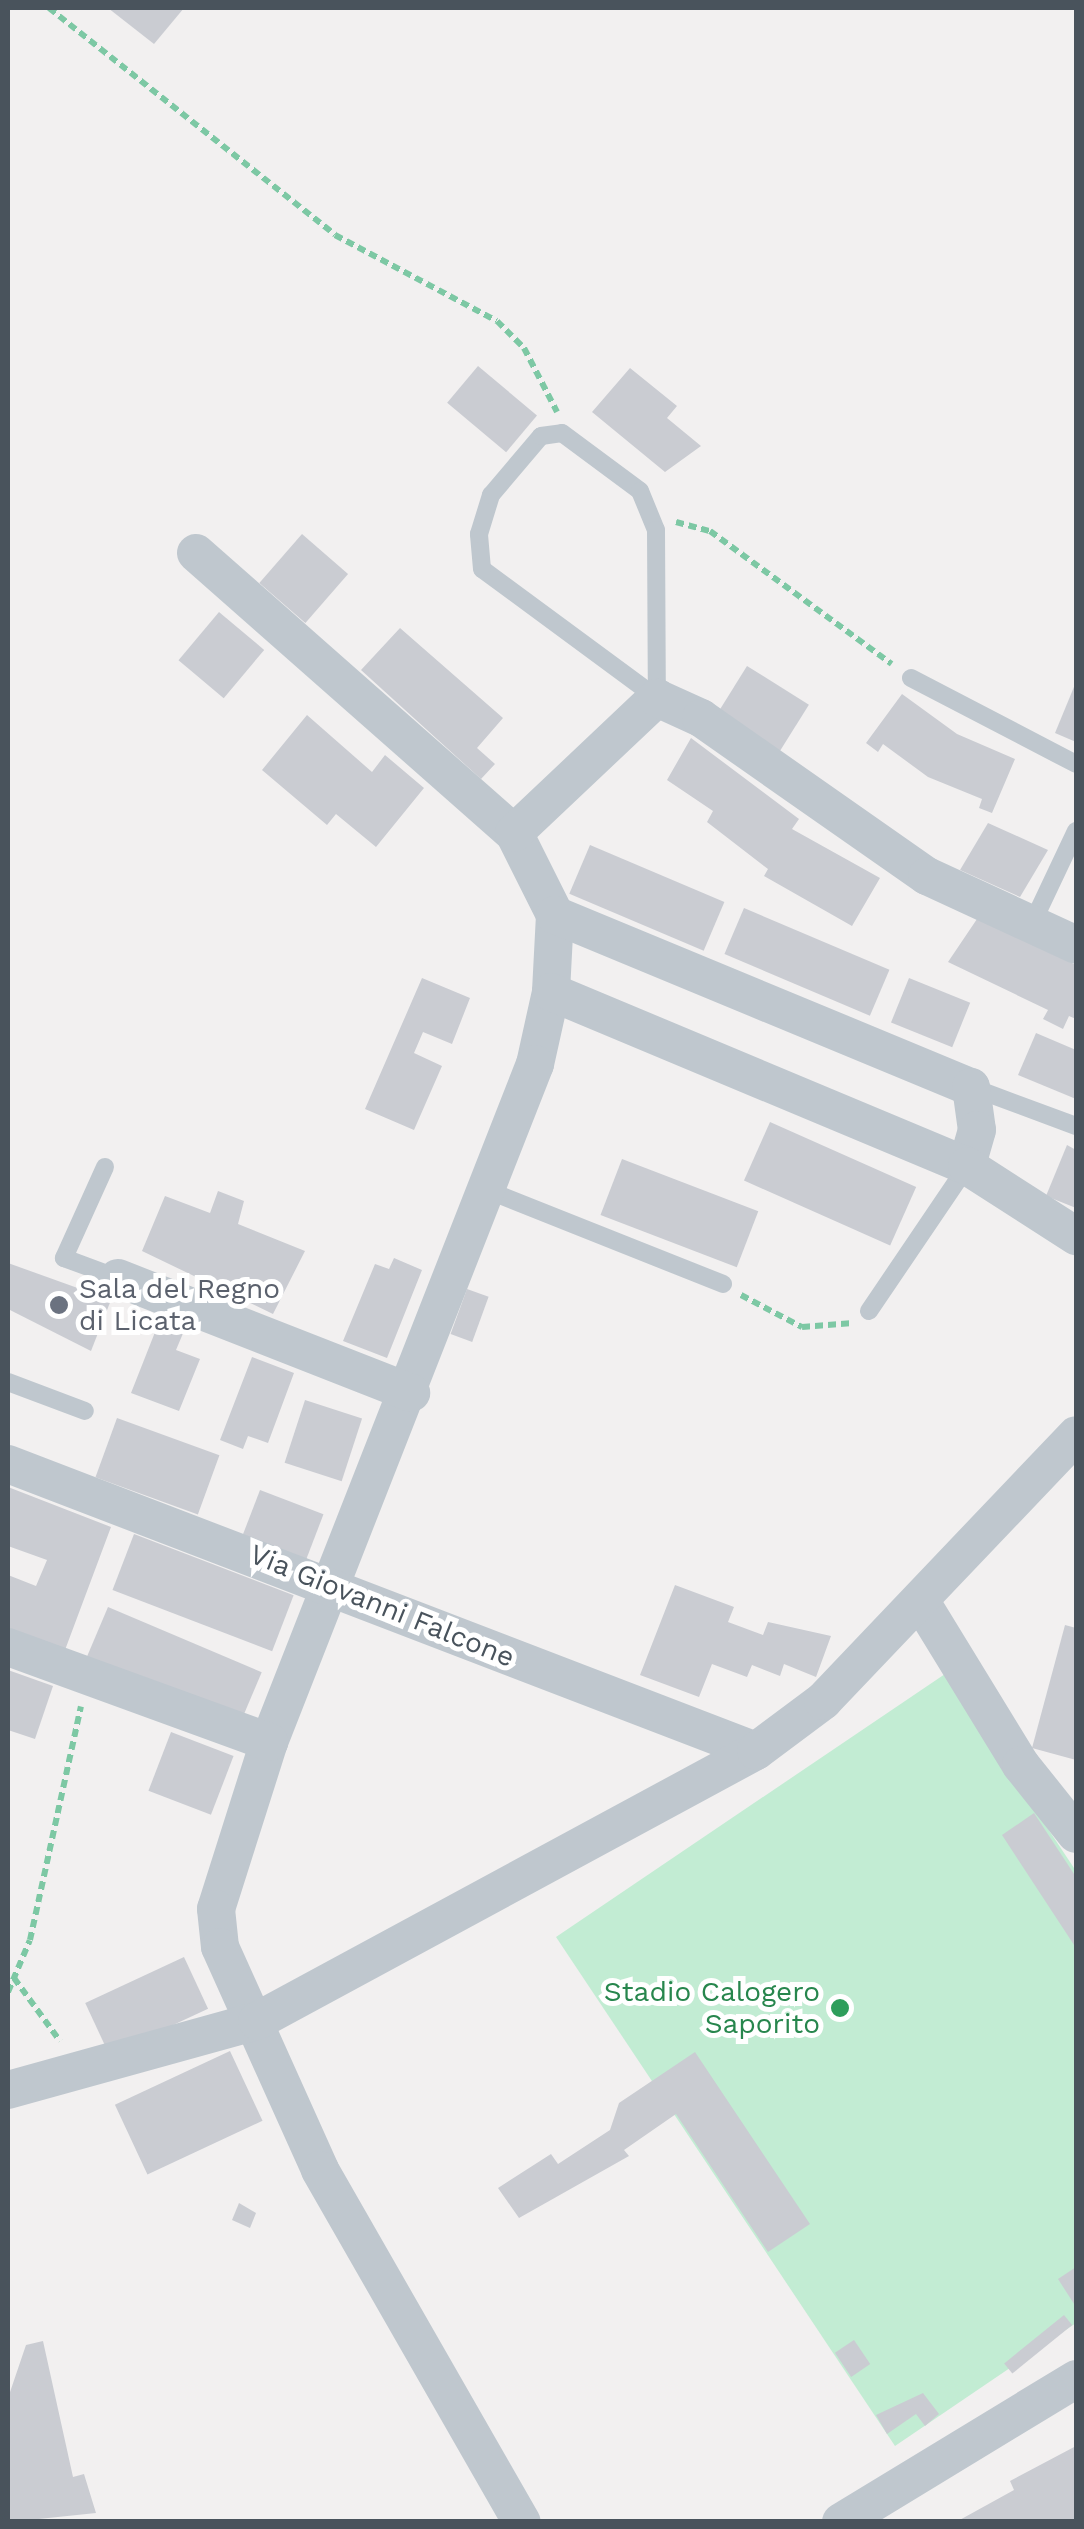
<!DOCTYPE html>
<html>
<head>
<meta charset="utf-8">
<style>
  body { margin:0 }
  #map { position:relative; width:1084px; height:2529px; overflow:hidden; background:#f2f0f0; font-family:"Work Sans",sans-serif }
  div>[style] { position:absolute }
  .green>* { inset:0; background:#c2ecd3 }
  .building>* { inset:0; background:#caccd2; transform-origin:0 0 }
  .path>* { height:6px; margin-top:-3px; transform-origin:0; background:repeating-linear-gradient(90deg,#7dc8a4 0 8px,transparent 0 13px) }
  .lane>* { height:18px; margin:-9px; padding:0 9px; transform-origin:9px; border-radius:9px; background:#bfc7ce }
  .street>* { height:38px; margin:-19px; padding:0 19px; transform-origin:19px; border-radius:19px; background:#bfc7ce }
  .dots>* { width:28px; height:28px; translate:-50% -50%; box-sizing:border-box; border:5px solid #fff; border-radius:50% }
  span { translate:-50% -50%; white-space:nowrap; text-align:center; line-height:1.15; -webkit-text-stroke:10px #fff; paint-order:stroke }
  .worship-label { font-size:28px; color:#5b616d }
  .left { translate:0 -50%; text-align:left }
  .street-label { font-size:28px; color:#49535c }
  .leisure-label { font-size:28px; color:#27864d }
  .right { translate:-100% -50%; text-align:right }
  .frame { position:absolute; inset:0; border:10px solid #49535c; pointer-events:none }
</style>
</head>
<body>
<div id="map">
  <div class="green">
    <div style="clip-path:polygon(945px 1674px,1076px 1871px,1076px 2323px,895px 2446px,556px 1937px)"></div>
  </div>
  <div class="building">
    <div style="clip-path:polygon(108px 8px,184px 8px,154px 44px)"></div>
    <div style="left:478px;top:366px;width:77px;height:48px;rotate:40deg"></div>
    <div style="clip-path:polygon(630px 368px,677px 406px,667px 418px,701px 446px,665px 472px,592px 412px)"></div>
    <div style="left:302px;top:534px;width:61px;height:65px;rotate:41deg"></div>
    <div style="left:219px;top:612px;width:59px;height:63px;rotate:40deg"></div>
    <div style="clip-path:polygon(400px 628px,503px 718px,477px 748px,495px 764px,481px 779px,361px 670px)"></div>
    <div style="left:747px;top:666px;width:73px;height:60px;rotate:32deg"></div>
    <div style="clip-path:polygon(1076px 682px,1076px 742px,1055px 733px)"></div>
    <div style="clip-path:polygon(902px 694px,957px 734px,1015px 759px,992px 813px,979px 808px,982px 799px,928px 777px,883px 744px,878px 752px,866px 743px)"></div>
    <div style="clip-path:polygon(307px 715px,372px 772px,385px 755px,424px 788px,376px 847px,336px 814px,327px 825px,262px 770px)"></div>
    <div style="clip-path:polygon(691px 738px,799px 819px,792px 829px,880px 878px,852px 926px,764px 876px,768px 869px,707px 822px,713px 811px,667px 780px)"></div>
    <div style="clip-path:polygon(988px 823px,1048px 850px,1020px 897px,960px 870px)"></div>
    <div style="left:590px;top:845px;width:146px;height:53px;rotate:23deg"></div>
    <div style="left:744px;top:908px;width:158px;height:50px;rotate:23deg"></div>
    <div style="clip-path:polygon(977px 919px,1076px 965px,1076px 1019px,1069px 1016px,1063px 1029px,1043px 1019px,1048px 1010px,948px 962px)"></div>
    <div style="clip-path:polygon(422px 978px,470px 998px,452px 1044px,423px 1032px,414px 1053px,442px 1066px,414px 1130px,365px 1109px)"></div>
    <div style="left:909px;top:978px;width:66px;height:48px;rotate:22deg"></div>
    <div style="clip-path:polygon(1036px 1033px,1076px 1050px,1076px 1099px,1018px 1075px)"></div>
    <div style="left:770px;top:1122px;width:160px;height:64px;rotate:24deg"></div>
    <div style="clip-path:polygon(1067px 1145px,1076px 1150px,1076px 1208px,1046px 1196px)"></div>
    <div style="left:622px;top:1159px;width:146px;height:60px;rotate:21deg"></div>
    <div style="clip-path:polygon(218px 1191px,244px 1201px,238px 1224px,305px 1251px,273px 1314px,142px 1251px,165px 1196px,210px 1213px)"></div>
    <div style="clip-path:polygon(394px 1258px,422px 1270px,387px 1358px,343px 1341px,375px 1264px,389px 1269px)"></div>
    <div style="clip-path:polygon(8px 1263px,111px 1300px,91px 1351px,8px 1309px)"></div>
    <div style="left:467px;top:1289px;width:23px;height:48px;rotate:20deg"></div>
    <div style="clip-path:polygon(159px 1322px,184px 1331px,176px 1350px,200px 1359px,179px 1411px,131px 1393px)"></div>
    <div style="clip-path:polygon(252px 1357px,294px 1373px,268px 1443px,248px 1436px,243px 1449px,220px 1440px)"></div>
    <div style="left:305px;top:1400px;width:60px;height:66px;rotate:18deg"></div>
    <div style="left:117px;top:1418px;width:109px;height:63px;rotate:20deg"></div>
    <div style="clip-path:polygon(8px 1487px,111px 1527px,65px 1650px,8px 1628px,8px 1575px,36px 1586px,47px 1560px,8px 1546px)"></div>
    <div style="left:260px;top:1490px;width:68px;height:48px;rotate:21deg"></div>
    <div style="left:134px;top:1534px;width:171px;height:60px;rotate:21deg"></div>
    <div style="clip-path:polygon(675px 1585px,734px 1607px,728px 1622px,763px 1635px,768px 1622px,831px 1636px,816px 1677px,784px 1664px,780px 1676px,752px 1665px,747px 1677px,712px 1664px,699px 1697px,640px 1675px)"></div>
    <div style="left:108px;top:1607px;width:167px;height:58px;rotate:23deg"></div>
    <div style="clip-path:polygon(1065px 1625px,1076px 1628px,1076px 1760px,1032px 1748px)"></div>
    <div style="clip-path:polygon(8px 1670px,53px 1686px,35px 1739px,8px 1730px)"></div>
    <div style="left:171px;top:1732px;width:67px;height:63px;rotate:21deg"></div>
    <div style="clip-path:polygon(1034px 1813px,1076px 1877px,1076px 1948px,1002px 1835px)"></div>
    <div style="left:184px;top:1957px;width:57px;height:109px;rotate:65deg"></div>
    <div style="left:230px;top:2051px;width:77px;height:127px;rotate:65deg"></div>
    <div style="clip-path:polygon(695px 2052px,810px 2224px,768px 2252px,676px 2114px,624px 2150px,629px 2156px,519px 2218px,498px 2188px,551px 2154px,558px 2164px,610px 2130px,619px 2103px)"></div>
    <div style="clip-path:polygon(239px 2203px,256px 2213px,250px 2228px,232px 2220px)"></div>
    <div style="clip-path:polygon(1076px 2267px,1076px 2307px,1058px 2279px)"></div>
    <div style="left:1064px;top:2315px;width:13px;height:77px;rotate:51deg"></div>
    <div style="left:854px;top:2340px;width:29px;height:23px;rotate:56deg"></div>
    <div style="clip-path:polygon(43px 2341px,73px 2477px,84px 2474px,96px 2513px,10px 2522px,8px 2398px,26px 2345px)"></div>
    <div style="clip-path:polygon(923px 2393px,939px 2414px,925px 2426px,916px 2414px,887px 2434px,876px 2415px)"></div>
    <div style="clip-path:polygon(1076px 2446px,1076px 2522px,956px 2522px,1014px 2490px,1010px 2481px)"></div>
  </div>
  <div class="path">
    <div style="left:49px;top:8px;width:365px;rotate:38.4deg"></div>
    <div style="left:335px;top:235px;width:183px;rotate:28deg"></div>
    <div style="left:497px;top:321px;width:38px;rotate:45deg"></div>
    <div style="left:524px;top:348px;width:72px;rotate:62.7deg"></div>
    <div style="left:676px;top:522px;width:35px;rotate:15deg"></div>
    <div style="left:710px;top:531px;width:225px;rotate:36.2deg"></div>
    <div style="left:741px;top:1295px;width:69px;rotate:27.7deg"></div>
    <div style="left:802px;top:1327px;width:51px;rotate:-4.5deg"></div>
    <div style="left:14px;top:1978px;width:78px;rotate:53.9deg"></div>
    <div style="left:8px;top:1992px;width:56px;rotate:-67.1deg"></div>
    <div style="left:30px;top:1940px;width:239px;rotate:-77.7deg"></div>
  </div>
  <div class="lane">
    <div style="left:562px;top:433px;width:97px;rotate:36.6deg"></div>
    <div style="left:640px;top:491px;width:42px;rotate:67.7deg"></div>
    <div style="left:656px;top:530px;width:168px;rotate:89.7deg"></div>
    <div style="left:657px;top:698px;width:217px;rotate:-143.6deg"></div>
    <div style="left:482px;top:569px;width:35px;rotate:-95deg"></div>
    <div style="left:479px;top:534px;width:41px;rotate:-72.9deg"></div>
    <div style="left:491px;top:495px;width:77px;rotate:-49.7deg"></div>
    <div style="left:541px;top:436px;width:21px;rotate:-8deg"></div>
    <div style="left:911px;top:678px;width:186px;rotate:27.5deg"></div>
    <div style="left:1032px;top:924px;width:103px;rotate:-64.7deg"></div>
    <div style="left:971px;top:1087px;width:112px;rotate:20.4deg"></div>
    <div style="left:105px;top:1167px;width:100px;rotate:114.3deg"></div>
    <div style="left:64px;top:1258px;width:58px;rotate:20.3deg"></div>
    <div style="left:487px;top:1190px;width:254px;rotate:21.7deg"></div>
    <div style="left:869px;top:1311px;width:175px;rotate:-55.9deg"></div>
    <div style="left:8px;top:1382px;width:82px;rotate:20.6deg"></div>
  </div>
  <div class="street">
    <div style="left:196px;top:553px;width:424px;rotate:41.4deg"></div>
    <div style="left:514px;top:833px;width:92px;rotate:63.4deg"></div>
    <div style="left:555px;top:915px;width:77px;rotate:93deg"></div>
    <div style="left:551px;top:992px;width:74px;rotate:102.5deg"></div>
    <div style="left:535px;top:1064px;width:728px;rotate:111.42deg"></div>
    <div style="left:269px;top:1742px;width:175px;rotate:107.6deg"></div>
    <div style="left:216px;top:1909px;width:38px;rotate:84deg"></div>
    <div style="left:220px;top:1947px;width:244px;rotate:65.8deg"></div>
    <div style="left:320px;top:2170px;width:406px;rotate:60.2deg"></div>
    <div style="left:514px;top:833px;width:197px;rotate:-43.4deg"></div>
    <div style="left:657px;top:698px;width:48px;rotate:24.4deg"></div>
    <div style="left:701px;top:718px;width:276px;rotate:35deg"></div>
    <div style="left:927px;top:876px;width:164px;rotate:24.8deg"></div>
    <div style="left:555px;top:915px;width:450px;rotate:22.5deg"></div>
    <div style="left:971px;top:1087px;width:43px;rotate:82.1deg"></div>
    <div style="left:977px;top:1130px;width:37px;rotate:106deg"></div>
    <div style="left:551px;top:992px;width:451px;rotate:22.7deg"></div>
    <div style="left:967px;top:1166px;width:130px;rotate:32.7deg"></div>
    <div style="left:118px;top:1278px;width:315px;rotate:21.4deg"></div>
    <div style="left:8px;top:1464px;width:801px;rotate:20.99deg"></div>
    <div style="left:921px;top:1602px;width:191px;rotate:58.5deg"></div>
    <div style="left:1021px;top:1765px;width:88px;rotate:51.4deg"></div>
    <div style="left:8px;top:1647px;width:278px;rotate:20deg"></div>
    <div style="left:8px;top:2090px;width:258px;rotate:-15.5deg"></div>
    <div style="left:257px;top:2021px;width:567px;rotate:-28.42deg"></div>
    <div style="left:756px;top:1751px;width:84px;rotate:-36.7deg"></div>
    <div style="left:823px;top:1701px;width:367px;rotate:-46.4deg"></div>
    <div style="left:841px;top:2522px;width:275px;rotate:-31.3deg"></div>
  </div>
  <div class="dots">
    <div style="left:59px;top:1305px;background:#6b7280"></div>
    <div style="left:840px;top:2008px;background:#2e9e5b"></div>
  </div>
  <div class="worship-label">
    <span class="left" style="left:79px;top:1305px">Sala del Regno<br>di Licata</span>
  </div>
  <div class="street-label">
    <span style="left:382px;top:1606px;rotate:22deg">Via Giovanni Falcone</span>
  </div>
  <div class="leisure-label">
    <span class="right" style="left:820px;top:2008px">Stadio Calogero<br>Saporito</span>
  </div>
  <div class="frame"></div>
</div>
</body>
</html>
